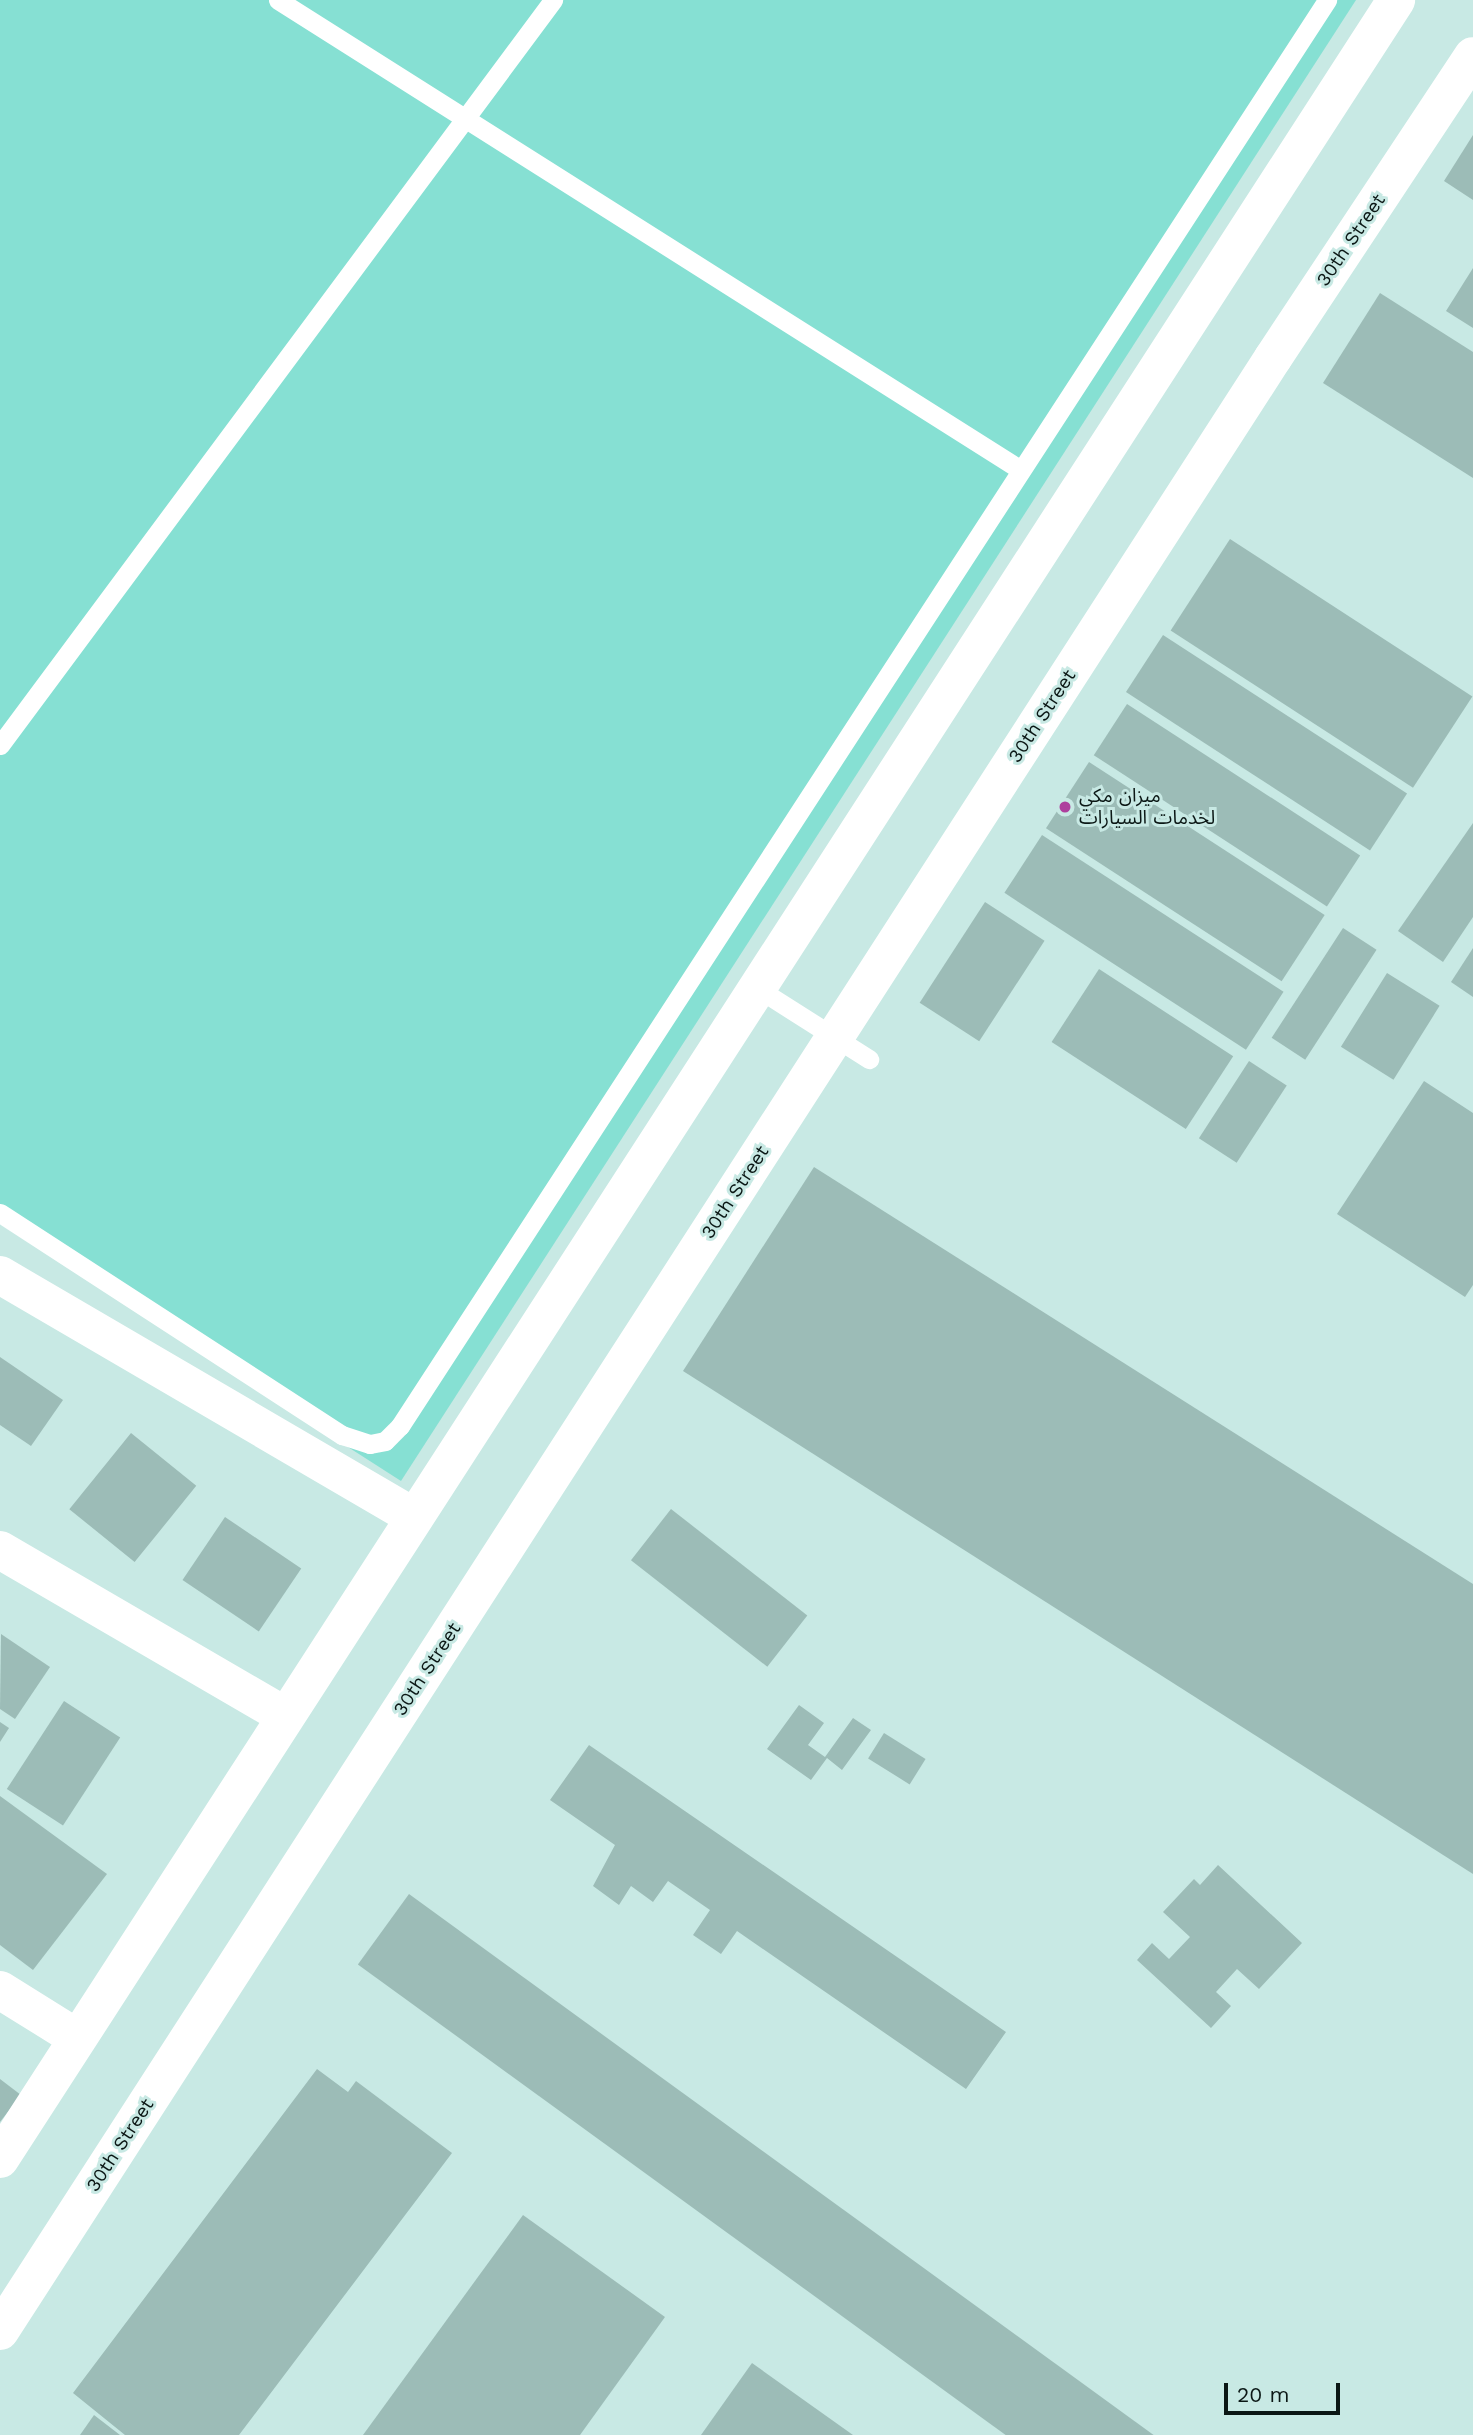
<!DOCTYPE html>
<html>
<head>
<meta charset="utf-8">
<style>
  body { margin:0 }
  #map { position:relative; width:1473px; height:2435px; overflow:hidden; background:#c8e9e4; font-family:"Work Sans","Noto Sans Arabic",sans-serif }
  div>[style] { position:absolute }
  .green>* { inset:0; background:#86e0d3 }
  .building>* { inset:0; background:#9cbcb7; transform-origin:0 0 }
  .lane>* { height:19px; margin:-9.5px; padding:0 9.5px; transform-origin:9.5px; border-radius:9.5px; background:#fff }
  .street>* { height:38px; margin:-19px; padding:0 19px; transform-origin:19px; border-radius:19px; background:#fff }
  .secondary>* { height:38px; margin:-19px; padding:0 19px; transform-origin:19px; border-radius:19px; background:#fff }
  .dots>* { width:19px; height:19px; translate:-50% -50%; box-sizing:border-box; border:4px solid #c8e9e4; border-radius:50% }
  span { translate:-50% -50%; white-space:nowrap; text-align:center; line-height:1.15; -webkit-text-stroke:6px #c8e9e4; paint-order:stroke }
  .street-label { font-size:19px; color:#0b1715 }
  .poi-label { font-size:19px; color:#0b1715 }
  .left { translate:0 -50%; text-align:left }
  .scale { position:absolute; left:1224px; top:2383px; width:116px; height:32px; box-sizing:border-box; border:4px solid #0b1715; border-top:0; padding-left:9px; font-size:21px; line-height:24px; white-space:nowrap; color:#0b1715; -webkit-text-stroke:5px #c8e9e4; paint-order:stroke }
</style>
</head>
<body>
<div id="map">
  <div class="green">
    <div style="clip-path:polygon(0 0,1356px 0,401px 1481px,0 1224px)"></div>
  </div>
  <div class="building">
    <div style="clip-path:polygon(1473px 135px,1473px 200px,1444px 181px)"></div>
    <div style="clip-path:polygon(1473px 268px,1473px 328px,1446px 311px)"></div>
    <div style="clip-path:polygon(1380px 293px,1473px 352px,1473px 478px,1323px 383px)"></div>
    <div style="left:1230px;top:539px;width:289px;height:109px;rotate:33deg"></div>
    <div style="left:1163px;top:635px;width:291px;height:68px;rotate:33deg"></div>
    <div style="left:1127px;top:704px;width:278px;height:61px;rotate:33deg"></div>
    <div style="left:1089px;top:762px;width:281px;height:79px;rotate:33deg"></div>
    <div style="clip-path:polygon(1473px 823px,1473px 917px,1443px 962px,1398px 931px)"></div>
    <div style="left:1042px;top:835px;width:288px;height:69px;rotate:33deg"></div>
    <div style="left:985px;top:902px;width:71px;height:120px;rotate:33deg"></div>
    <div style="left:1343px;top:928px;width:40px;height:131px;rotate:33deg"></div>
    <div style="clip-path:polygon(1473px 948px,1473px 997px,1451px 982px)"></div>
    <div style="left:1099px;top:969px;width:160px;height:87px;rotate:33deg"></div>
    <div style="left:1387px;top:973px;width:62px;height:87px;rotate:32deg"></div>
    <div style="left:1249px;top:1061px;width:45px;height:92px;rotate:33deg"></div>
    <div style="clip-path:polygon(1424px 1081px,1473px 1113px,1473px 1285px,1465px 1297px,1337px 1214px)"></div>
    <div style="clip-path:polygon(814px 1167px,1473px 1584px,1473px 1874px,683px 1371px)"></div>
    <div style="clip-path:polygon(0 1357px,63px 1400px,31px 1446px,0 1425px)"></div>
    <div style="left:131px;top:1433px;width:84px;height:98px;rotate:39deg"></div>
    <div style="left:671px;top:1509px;width:173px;height:65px;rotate:38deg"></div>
    <div style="left:225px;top:1517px;width:92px;height:76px;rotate:34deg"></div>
    <div style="clip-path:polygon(1px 1634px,50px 1667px,15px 1719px,0 1709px)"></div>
    <div style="left:64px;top:1701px;width:67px;height:105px;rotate:33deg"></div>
    <div style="clip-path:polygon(799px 1705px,824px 1723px,808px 1745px,825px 1757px,853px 1718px,871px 1730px,842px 1770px,827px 1758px,811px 1780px,767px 1749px)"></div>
    <div style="clip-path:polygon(0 1722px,9px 1728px,0 1742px)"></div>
    <div style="left:884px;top:1733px;width:49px;height:30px;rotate:32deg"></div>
    <div style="clip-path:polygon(589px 1745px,1006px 2032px,966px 2089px,737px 1931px,721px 1954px,693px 1935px,710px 1910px,668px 1881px,653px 1902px,631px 1886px,619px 1905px,593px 1886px,615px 1845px,550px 1800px)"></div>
    <div style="clip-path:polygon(0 1796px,107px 1874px,33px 1970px,0 1945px)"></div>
    <div style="clip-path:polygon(1218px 1865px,1302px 1943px,1259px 1989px,1237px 1969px,1216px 1992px,1231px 2006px,1211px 2028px,1137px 1960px,1152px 1943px,1169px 1959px,1190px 1937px,1163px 1912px,1194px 1879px,1200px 1885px)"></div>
    <div style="left:409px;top:1894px;width:925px;height:87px;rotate:36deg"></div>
    <div style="clip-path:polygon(317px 2069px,348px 2092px,356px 2081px,452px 2153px,239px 2435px,125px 2435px,73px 2393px)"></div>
    <div style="clip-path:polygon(0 2079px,21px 2095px,0 2122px)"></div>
    <div style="clip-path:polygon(523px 2215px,665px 2317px,580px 2435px,363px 2435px)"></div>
    <div style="clip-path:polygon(752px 2363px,853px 2435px,701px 2435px)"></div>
    <div style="clip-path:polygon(94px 2415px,120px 2435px,80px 2435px)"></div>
  </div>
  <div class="lane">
    <div style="left:278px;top:0;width:879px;rotate:32.32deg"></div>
    <div style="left:0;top:745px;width:928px;rotate:-53.41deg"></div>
    <div style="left:757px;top:988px;width:133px;rotate:32.4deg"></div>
    <div style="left:0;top:1213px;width:408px;rotate:33deg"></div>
    <div style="left:342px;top:1435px;width:29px;rotate:18deg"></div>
    <div style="left:370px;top:1444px;width:15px;rotate:-11deg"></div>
    <div style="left:385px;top:1441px;width:21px;rotate:-45deg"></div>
    <div style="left:400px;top:1426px;width:1701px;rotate:-56.97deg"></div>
  </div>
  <div class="street">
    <div style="left:0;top:1275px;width:480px;rotate:30.3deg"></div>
    <div style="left:0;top:1550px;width:330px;rotate:30.2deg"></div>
    <div style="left:0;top:1990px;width:91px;rotate:31.9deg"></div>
  </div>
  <div class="secondary">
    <div style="left:0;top:2159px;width:2571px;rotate:-57.11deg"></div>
    <div style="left:0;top:2331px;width:2348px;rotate:-57.17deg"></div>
    <div style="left:1273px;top:358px;width:362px;rotate:-56.5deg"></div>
  </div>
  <div class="dots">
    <div style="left:1065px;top:807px;background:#ae3f9d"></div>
  </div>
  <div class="street-label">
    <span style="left:1351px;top:240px;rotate:-56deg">30th Street</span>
    <span style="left:1042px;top:716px;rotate:-57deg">30th Street</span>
    <span style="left:735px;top:1192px;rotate:-57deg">30th Street</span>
    <span style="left:427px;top:1669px;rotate:-57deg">30th Street</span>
    <span style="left:120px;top:2145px;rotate:-57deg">30th Street</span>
  </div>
  <div class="poi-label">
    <span class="left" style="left:1079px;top:807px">ميزان مكي<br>لخدمات السيارات</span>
  </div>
  <div class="scale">20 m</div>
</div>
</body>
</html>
